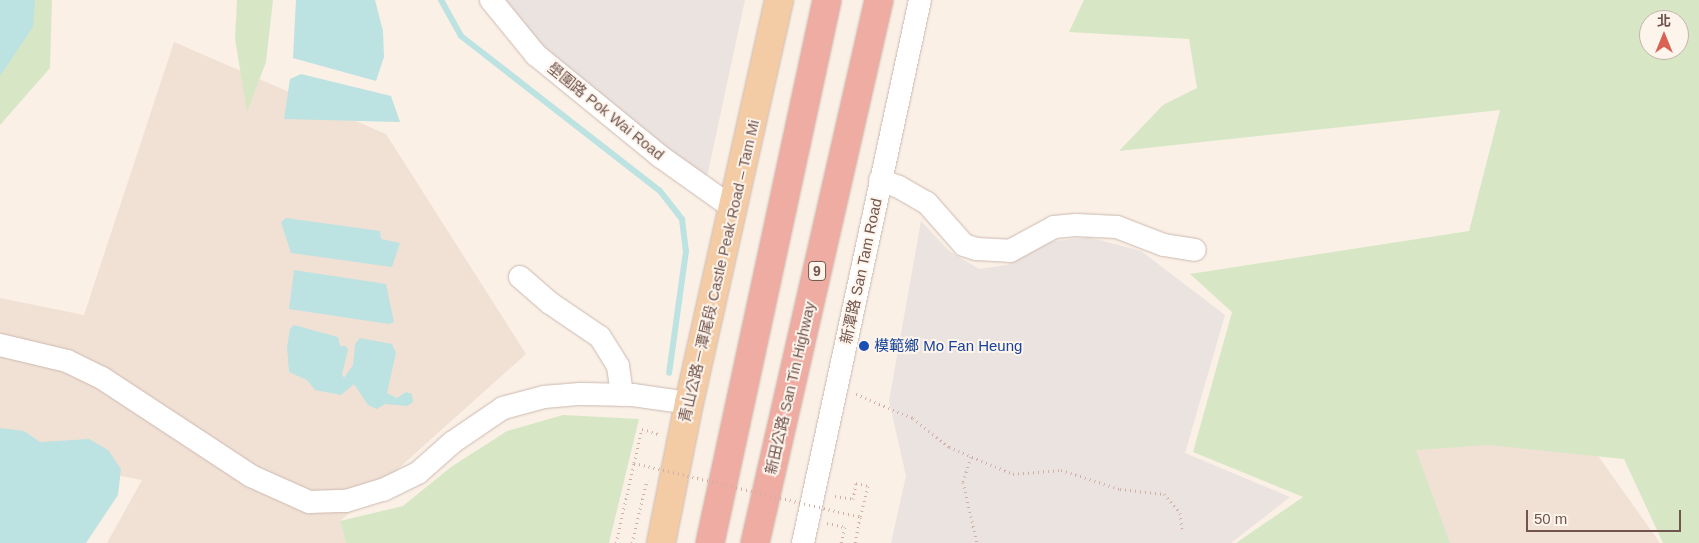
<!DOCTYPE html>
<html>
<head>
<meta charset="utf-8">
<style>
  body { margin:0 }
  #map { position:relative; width:1699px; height:543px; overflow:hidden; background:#faf0e6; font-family:Helvetica,"Noto Sans TC",sans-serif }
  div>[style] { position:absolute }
  .residential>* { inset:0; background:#f1e1d5 }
  .industrial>* { inset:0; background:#ebe3df }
  .green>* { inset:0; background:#d7e7c5 }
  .water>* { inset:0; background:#bce2e2 }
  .stream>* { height:6px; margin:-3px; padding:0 3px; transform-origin:3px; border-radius:3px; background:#bce2e2 }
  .path>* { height:3px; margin-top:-1.5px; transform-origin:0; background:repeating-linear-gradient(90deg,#d2afa3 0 1px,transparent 0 5px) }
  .roads { filter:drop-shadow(0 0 1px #cdb9b0) drop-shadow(0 0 1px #cdb9b0) }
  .minor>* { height:22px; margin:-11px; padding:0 11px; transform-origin:11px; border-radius:11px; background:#fff }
  .major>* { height:28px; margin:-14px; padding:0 14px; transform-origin:14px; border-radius:14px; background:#f3cba4 }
  .highway>* { height:28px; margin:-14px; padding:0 14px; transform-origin:14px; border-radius:14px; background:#efaca2 }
  .path-bridge>* { height:3px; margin-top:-1.5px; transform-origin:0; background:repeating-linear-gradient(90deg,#d2afa3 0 1px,transparent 0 5px) }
  .dots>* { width:14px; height:14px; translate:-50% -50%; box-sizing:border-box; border:2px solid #fdf4ec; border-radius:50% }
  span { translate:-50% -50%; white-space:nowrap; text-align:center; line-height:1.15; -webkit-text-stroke:4px #fdf4ec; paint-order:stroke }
  .shield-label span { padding:1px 4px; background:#fdf4ec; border:1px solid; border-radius:4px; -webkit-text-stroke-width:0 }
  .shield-label { font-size:14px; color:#71554d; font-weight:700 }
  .street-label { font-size:15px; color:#71554d }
  .transit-label { font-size:15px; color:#164399 }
  .left { translate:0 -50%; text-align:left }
  .north { position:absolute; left:1639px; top:10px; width:50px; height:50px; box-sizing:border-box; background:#fdf4ec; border:1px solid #c5b4ac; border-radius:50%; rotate:0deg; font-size:14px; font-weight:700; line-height:20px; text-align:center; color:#71554d }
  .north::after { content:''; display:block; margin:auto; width:18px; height:22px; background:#da6255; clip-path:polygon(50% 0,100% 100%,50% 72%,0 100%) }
  .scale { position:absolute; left:1526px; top:510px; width:155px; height:22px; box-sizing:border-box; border:2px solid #71554d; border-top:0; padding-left:6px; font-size:15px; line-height:18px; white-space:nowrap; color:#71554d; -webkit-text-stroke:4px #fdf4ec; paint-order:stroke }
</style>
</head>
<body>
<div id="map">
  <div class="residential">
    <div style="clip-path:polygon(174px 42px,386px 134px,526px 354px,340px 521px,346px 543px,107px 543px,142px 480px,0 453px,0 298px,84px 315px)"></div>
    <div style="clip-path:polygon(1567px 412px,1660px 543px,1409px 543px,1414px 446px)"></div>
  </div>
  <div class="industrial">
    <div style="clip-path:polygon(497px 0,745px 0,707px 177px,594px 97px)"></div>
    <div style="clip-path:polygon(921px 221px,949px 251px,979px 269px,1007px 265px,1047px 242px,1088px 237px,1141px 251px,1225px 315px,1185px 453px,1290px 497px,1231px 543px,891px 543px,906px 476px,889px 401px)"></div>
  </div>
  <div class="green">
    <div style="clip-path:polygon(4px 0,52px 0,50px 68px,0 125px,0 7px)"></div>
    <div style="clip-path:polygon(237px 0,273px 0,266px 62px,247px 112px,235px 39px)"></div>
    <div style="clip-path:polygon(evenodd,1084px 0,1699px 0,1699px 543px,1663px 543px,1624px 459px,1489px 445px,1416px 450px,1450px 543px,1236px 543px,1303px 497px,1193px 452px,1232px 312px,1190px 274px,1469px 231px,1500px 110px,1119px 151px,1163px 105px,1197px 88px,1189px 39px,1069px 32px,1084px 0,1649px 20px,1679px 20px,1679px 50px,1649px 50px,1649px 20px)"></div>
    <div style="clip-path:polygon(563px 415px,639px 419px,609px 543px,346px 543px,340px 521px,403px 506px,451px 467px,507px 431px)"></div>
  </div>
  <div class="water">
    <div style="clip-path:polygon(0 0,35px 0,33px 27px,0 76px)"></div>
    <div style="clip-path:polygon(296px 0,375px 0,383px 31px,384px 57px,376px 81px,293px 58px)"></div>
    <div style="clip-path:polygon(301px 74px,391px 96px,400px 122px,284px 119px,290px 79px)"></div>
    <div style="clip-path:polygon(286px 218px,380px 231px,381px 239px,400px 243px,392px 267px,291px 253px,281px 222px)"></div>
    <div style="clip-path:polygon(294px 270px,386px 284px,394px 322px,389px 324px,289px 309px)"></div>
    <div style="clip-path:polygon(294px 325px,338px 337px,340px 346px,346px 346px,348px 350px,342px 374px,344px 378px,353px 365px,355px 344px,360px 338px,392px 344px,396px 353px,387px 393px,397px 398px,406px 392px,412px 394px,413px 402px,407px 406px,385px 404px,377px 409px,368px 405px,354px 384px,341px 395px,315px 390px,307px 380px,289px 372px,287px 347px,290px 329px)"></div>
    <div style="clip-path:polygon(0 428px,24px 431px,40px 442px,89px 439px,108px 450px,121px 469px,118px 495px,86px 543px,0 543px)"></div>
  </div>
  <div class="stream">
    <div style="left:441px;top:0;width:41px;rotate:60.9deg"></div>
    <div style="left:461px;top:36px;width:252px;rotate:37.9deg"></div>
    <div style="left:660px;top:191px;width:36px;rotate:52deg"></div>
    <div style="left:682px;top:219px;width:32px;rotate:83deg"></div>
    <div style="left:686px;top:251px;width:123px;rotate:97.9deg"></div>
  </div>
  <div class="path">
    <div style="left:856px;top:394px;width:62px;rotate:22.8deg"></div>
    <div style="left:913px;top:418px;width:46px;rotate:38.9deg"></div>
    <div style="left:949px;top:447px;width:69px;rotate:22.9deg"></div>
    <div style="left:1013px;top:474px;width:48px;rotate:-4.8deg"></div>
    <div style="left:1061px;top:470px;width:62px;rotate:17.9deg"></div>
    <div style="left:1120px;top:489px;width:44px;rotate:6.5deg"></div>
    <div style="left:1164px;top:494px;width:25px;rotate:50deg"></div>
    <div style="left:1180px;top:513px;width:17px;rotate:83deg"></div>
    <div style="left:971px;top:457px;width:26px;rotate:108deg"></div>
    <div style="left:963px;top:482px;width:63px;rotate:77.1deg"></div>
    <div style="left:634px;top:463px;width:35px;rotate:-77deg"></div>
    <div style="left:642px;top:429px;width:17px;rotate:17deg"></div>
    <div style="left:835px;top:496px;width:18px;rotate:9deg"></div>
    <div style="left:853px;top:499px;width:16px;rotate:-79deg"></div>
    <div style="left:856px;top:483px;width:12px;rotate:14deg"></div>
    <div style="left:868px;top:486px;width:32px;rotate:104deg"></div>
    <div style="left:827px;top:523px;width:18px;rotate:13deg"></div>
    <div style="left:845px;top:527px;width:16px;rotate:104deg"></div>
    <div style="left:632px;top:543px;width:65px;rotate:-76.6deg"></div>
  </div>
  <div class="roads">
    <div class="minor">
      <div style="left:491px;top:0;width:71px;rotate:50.7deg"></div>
      <div style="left:536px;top:55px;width:161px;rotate:39.2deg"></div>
      <div style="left:661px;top:157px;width:88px;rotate:35.3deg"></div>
      <div style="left:880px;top:180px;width:20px;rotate:20deg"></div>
      <div style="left:899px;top:187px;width:32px;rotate:30deg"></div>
      <div style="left:927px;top:203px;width:56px;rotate:48.6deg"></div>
      <div style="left:964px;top:245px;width:13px;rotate:18deg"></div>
      <div style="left:976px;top:249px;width:34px;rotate:3deg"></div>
      <div style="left:1010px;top:251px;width:50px;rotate:-28.6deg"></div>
      <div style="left:1054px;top:227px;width:22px;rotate:-5deg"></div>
      <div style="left:1076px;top:225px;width:41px;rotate:2.8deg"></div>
      <div style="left:1117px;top:227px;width:50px;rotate:21deg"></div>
      <div style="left:1164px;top:245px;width:31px;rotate:9deg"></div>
      <div style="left:520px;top:277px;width:40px;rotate:41deg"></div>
      <div style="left:550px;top:303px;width:60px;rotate:34.2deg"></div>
      <div style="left:600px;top:337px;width:34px;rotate:58deg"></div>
      <div style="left:618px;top:366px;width:29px;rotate:82deg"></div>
      <div style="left:0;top:345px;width:69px;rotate:13.4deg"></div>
      <div style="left:67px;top:361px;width:39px;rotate:26deg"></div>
      <div style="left:102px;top:378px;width:178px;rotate:33.3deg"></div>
      <div style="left:251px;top:476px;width:64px;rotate:24.1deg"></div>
      <div style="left:309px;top:502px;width:37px;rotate:-2deg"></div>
      <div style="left:346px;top:501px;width:39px;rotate:-17deg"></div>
      <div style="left:383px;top:490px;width:39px;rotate:-26deg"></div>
      <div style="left:418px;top:473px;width:47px;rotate:-41.5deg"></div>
      <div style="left:453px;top:442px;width:60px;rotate:-34.2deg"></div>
      <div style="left:503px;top:408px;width:42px;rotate:-15deg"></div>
      <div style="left:544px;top:397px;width:36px;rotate:-5deg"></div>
      <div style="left:580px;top:394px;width:53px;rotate:1.1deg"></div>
      <div style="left:633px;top:395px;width:57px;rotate:8.1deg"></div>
      <div style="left:803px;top:543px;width:555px;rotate:-77.84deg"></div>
    </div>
    <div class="major">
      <div style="left:661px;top:543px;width:143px;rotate:-78.7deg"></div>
      <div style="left:689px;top:403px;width:413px;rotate:-77.4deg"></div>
    </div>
    <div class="highway">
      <div style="left:710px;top:543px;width:555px;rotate:-77.84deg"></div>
      <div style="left:755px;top:543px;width:557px;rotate:-77.14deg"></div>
    </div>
  </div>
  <div class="path-bridge">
    <div style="left:616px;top:543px;width:82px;rotate:-77.3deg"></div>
    <div style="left:634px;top:463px;width:232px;rotate:13.4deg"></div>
    <div style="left:860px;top:517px;width:26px;rotate:101deg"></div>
  </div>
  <div class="dots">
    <div style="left:864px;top:346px;background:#1a4fb4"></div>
  </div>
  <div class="shield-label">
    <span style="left:817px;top:271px">9</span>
  </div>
  <div class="street-label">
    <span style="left:606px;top:111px;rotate:39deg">壆圍路 Pok Wai Road</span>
    <span style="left:719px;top:271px;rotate:-77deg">青山公路－潭尾段 Castle Peak Road – Tam Mi</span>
    <span style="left:861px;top:271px;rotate:-78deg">新潭路 San Tam Road</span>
    <span style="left:790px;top:388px;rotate:-77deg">新田公路 San Tin Highway</span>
  </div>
  <div class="transit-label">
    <span class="left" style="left:874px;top:346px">模範鄉 Mo Fan Heung</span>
  </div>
  <div class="north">北</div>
  <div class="scale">50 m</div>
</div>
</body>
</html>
